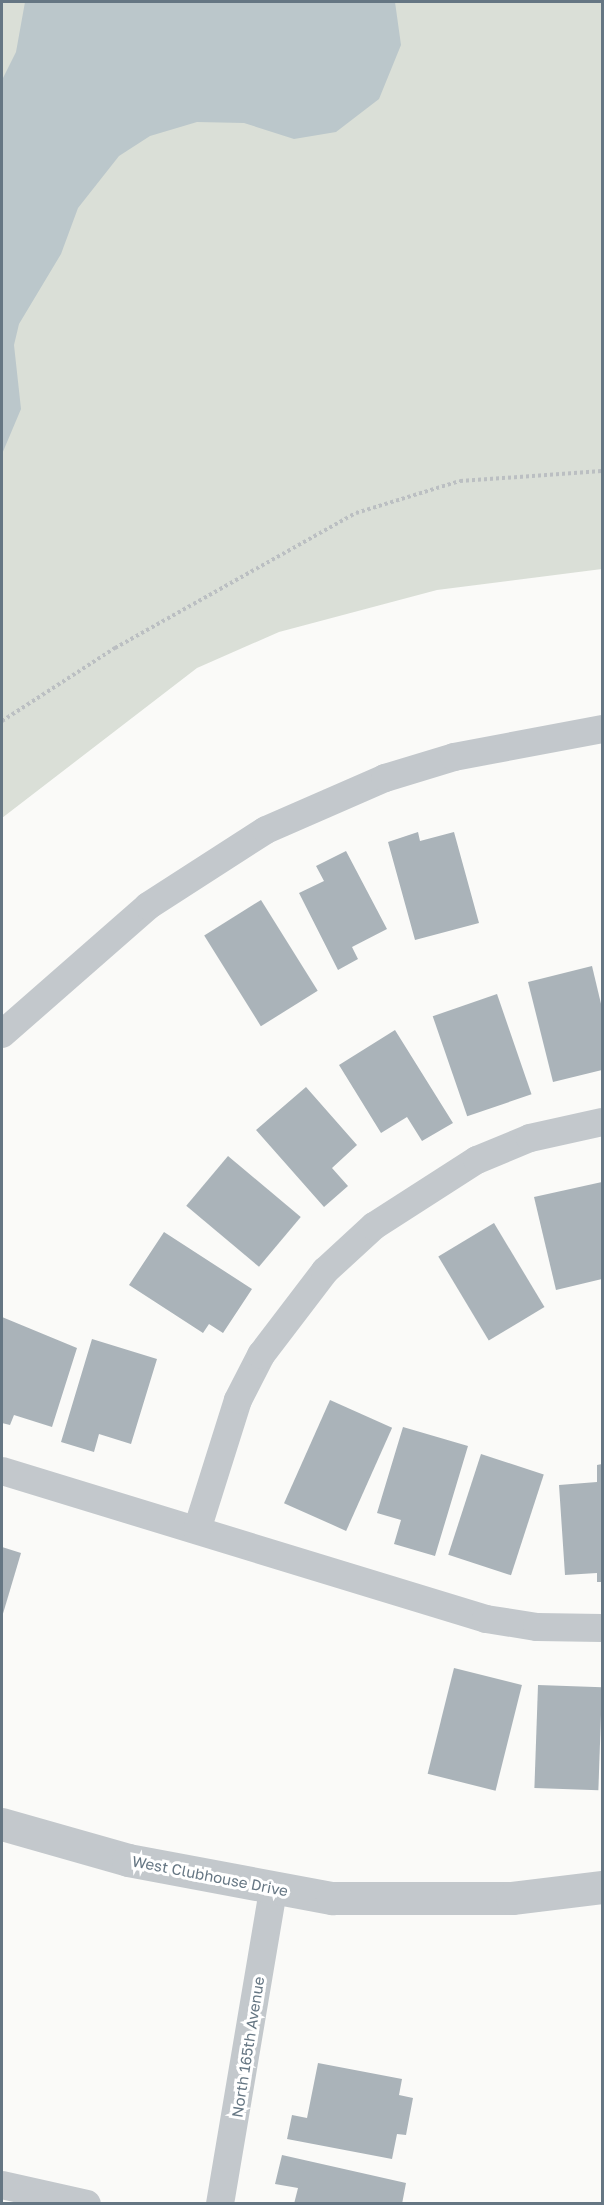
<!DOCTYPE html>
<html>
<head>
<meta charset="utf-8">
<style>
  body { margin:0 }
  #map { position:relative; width:604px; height:2205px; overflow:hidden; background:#fafaf8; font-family:"Golos Text",sans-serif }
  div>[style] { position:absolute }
  .green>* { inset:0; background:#dadfd7 }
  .water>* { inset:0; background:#bbc7cb }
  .building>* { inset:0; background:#aab3b9; transform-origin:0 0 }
  .path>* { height:4px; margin-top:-2px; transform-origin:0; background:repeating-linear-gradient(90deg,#bbbfc2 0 3px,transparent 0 6px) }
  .minor>* { height:28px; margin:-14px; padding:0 14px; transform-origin:14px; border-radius:14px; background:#c3c8cc }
  .tertiary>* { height:33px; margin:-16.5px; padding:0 16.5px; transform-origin:16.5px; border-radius:16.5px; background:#c3c8cc }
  span { translate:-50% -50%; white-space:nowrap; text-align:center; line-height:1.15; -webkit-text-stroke:6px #fff; paint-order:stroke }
  .street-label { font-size:15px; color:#657683 }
  .frame { position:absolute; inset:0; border:3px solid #657683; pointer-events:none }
</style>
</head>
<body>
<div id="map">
  <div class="green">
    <div style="clip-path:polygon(2px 2px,602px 2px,602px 569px,437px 590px,279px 632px,197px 668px,2px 818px)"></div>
  </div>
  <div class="water">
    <div style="clip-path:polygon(25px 2px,395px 2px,401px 45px,379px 99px,336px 132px,294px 139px,244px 123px,197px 122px,150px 136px,119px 156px,78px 208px,61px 254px,19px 324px,14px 345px,21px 409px,2px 454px,2px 80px,16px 52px)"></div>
  </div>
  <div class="building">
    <div style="clip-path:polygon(418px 832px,420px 841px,454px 832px,479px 923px,415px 940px,388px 842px)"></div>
    <div style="clip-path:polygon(346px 851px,387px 929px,352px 947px,358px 959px,338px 970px,299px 893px,324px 881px,316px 866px)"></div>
    <div style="left:261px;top:900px;width:107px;height:67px;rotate:58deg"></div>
    <div style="clip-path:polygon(592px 966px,602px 1008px,602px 1070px,553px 1082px,528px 982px)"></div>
    <div style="left:497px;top:994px;width:106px;height:68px;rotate:71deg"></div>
    <div style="clip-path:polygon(395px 1030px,453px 1123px,422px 1141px,407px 1117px,381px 1133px,339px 1065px)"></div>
    <div style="clip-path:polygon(306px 1087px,357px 1145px,332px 1168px,348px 1186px,324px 1207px,256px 1130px)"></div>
    <div style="left:228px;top:1156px;width:95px;height:65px;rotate:40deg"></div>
    <div style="clip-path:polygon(602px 1182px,602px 1279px,556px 1290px,534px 1197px)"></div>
    <div style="left:494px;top:1223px;width:98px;height:65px;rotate:59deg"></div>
    <div style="clip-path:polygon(164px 1232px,252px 1289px,223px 1333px,209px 1324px,203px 1333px,129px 1285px)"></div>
    <div style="clip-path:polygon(2px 1317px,77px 1348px,52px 1427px,14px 1415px,10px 1425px,2px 1423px)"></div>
    <div style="clip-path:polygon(92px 1339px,157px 1359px,131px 1444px,99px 1434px,94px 1452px,61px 1442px)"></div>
    <div style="left:330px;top:1400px;width:68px;height:113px;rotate:24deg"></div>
    <div style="clip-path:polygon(403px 1427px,468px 1446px,435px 1556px,394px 1544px,401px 1520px,377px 1513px)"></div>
    <div style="left:481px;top:1454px;width:66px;height:106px;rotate:18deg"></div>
    <div style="clip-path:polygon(602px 1464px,602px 1582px,597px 1582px,597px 1573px,565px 1575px,559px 1485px,597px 1482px,597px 1465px)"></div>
    <div style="clip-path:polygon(2px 1547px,21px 1553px,2px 1617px)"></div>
    <div style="left:454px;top:1668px;width:70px;height:109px;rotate:14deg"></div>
    <div style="left:538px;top:1685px;width:64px;height:103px;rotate:2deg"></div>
    <div style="clip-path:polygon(318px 2063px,402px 2079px,399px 2095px,413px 2098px,406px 2135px,397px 2134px,392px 2159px,287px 2139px,292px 2115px,307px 2118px)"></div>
    <div style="clip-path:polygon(282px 2155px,406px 2183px,402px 2204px,294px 2204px,298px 2188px,275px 2184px)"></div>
  </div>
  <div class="path">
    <div style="left:2px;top:721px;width:135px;rotate:-32.9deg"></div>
    <div style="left:115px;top:648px;width:276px;rotate:-29.3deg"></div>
    <div style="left:356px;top:513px;width:109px;rotate:-17.1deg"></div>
    <div style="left:460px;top:481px;width:142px;rotate:-4deg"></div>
  </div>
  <div class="minor">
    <div style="left:2px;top:1034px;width:194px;rotate:-41.2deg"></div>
    <div style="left:148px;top:906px;width:140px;rotate:-32.8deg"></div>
    <div style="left:266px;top:830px;width:130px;rotate:-23.6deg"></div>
    <div style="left:385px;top:778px;width:72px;rotate:-16.9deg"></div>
    <div style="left:454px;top:757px;width:151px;rotate:-10.7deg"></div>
    <div style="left:2px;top:1471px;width:506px;rotate:17deg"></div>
    <div style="left:486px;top:1619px;width:52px;rotate:8.9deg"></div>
    <div style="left:537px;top:1627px;width:65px;rotate:0.9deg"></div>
    <div style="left:197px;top:1530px;width:136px;rotate:-72.5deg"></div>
    <div style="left:238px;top:1400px;width:51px;rotate:-62.9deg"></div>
    <div style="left:261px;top:1355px;width:106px;rotate:-52.7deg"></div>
    <div style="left:325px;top:1271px;width:67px;rotate:-42.6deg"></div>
    <div style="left:374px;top:1226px;width:122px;rotate:-32.7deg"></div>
    <div style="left:477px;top:1160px;width:57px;rotate:-22.5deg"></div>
    <div style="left:530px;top:1138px;width:74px;rotate:-12.5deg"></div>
    <div style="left:2px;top:2185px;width:87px;rotate:12.6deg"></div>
    <div style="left:220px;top:2204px;width:318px;rotate:-80.4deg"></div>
  </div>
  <div class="tertiary">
    <div style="left:2px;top:1824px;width:131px;rotate:15.9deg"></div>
    <div style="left:128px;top:1860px;width:208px;rotate:10.6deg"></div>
    <div style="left:332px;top:1898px;width:180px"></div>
    <div style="left:512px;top:1898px;width:91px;rotate:-7deg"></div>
  </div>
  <div class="street-label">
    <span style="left:210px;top:1876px;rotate:11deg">West Clubhouse Drive</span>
    <span style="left:248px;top:2047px;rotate:-81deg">North 165th Avenue</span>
  </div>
  <div class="frame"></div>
</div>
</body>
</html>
